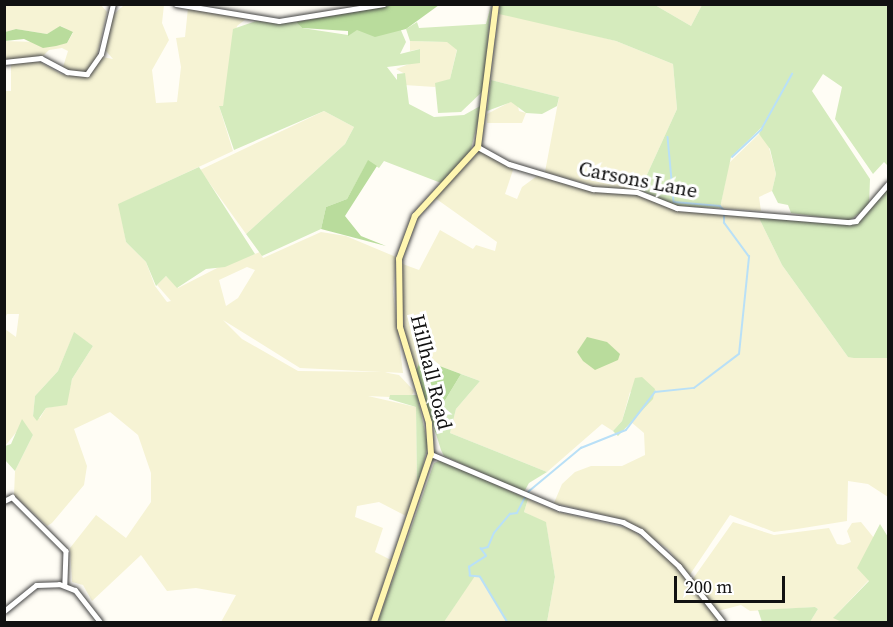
<!DOCTYPE html>
<html>
<head>
<meta charset="utf-8">
<style>
  body { margin:0 }
  #map { position:relative; width:893px; height:627px; overflow:hidden; background:#fffdf5; font-family:"Source Serif 4",serif }
  div>[style] { position:absolute }
  .farmland>* { inset:0; background:#f6f3d4 }
  .green>* { inset:0; background:#d5ebbd }
  .forest>* { inset:0; background:#b9dc9c }
  .stream>* { height:1.5px; margin:-0.75px; padding:0 0.75px; transform-origin:0.75px; border-radius:0.75px; background:#b9e0f7 }
  .roads { filter:drop-shadow(0 0 2px #444) drop-shadow(0 0 2px #444) }
  .minor>* { height:4.5px; margin:-2.25px; padding:0 2.25px; transform-origin:2.25px; border-radius:2.25px; background:#fff }
  .tertiary>* { height:5px; margin:-2.5px; padding:0 2.5px; transform-origin:2.5px; border-radius:2.5px; background:#fff }
  .secondary>* { height:6px; margin:-3px; padding:0 3px; transform-origin:3px; border-radius:3px; background:#fff6b0 }
  span { translate:-50% -50%; white-space:nowrap; text-align:center; line-height:1.15; -webkit-text-stroke:6px #fff; paint-order:stroke }
  .street-label { font-size:20px; color:#111 }
  .frame { position:absolute; inset:0; border:6px solid #111; pointer-events:none }
  .scale { position:absolute; left:674px; top:576px; width:111px; height:27px; box-sizing:border-box; border:3px solid #111; border-top:0; padding-left:8px; font-size:18px; line-height:21px; white-space:nowrap; color:#111; -webkit-text-stroke:4px #fff; paint-order:stroke }
</style>
</head>
<body>
<div id="map">
  <div class="farmland">
    <div style="clip-path:polygon(5px 5px,101px 5px,107px 12px,96px 60px,86px 73px,62px 70px,68px 51px,62px 48px,49px 50px,41px 58px,5px 60px,5px 41px,67px 43px,73px 33px,61px 26px,47px 34px,16px 29px,5px 32px)"></div>
    <div style="clip-path:polygon(evenodd,124px 5px,164px 5px,162px 23px,169px 40px,152px 70px,156px 103px,177px 102px,181px 67px,176px 38px,185px 37px,188px 8px,246px 19px,237px 26px,223px 107px,219px 106px,233px 151px,119px 204px,126px 242px,146px 262px,155px 286px,167px 302px,171px 301px,157px 285px,166px 276px,178px 288px,219px 267px,260px 252px,263px 258px,321px 232px,346px 236px,396px 257px,393px 292px,403px 373px,300px 368px,223px 320px,242px 339px,298px 371px,383px 372px,399px 375px,414px 391px,411px 398px,368px 396px,416px 407px,417px 489px,406px 516px,379px 502px,357px 506px,355px 517px,383px 528px,375px 552px,391px 560px,370px 622px,221px 622px,236px 595px,196px 588px,167px 591px,141px 555px,92px 601px,83px 585px,72px 582px,70px 548px,96px 515px,126px 538px,151px 502px,151px 473px,138px 435px,110px 412px,74px 429px,87px 466px,84px 485px,52px 523px,47px 526px,14px 495px,15px 471px,33px 435px,19px 429px,5px 446px,5px 329px,16px 337px,19px 314px,7px 314px,5px 318px,4px 91px,11px 91px,11px 62px,40px 62px,61px 74px,89px 77px,102px 57px,113px 59px,106px 51px,110px 18px,124px 5px,247px 267px,255px 270px,238px 298px,226px 306px,219px 280px,247px 267px,124px 5px,74px 333px,93px 346px,72px 379px,66px 404px,46px 408px,40px 418px,33px 416px,35px 396px,58px 371px,74px 333px)"></div>
    <div style="clip-path:polygon(655px 5px,702px 5px,691px 26px)"></div>
    <div style="clip-path:polygon(508px 13px,616px 41px,673px 64px,677px 109px,640px 190px,597px 187px,545px 172px,559px 97px,491px 80px,499px 14px)"></div>
    <div style="clip-path:polygon(410px 41px,448px 42px,457px 49px,450px 79px,435px 87px,404px 85px,405px 74px,396px 69px,409px 64px,420px 49px,410px 51px)"></div>
    <div style="clip-path:polygon(510px 102px,517px 102px,519px 111px,526px 113px,522px 123px,487px 123px,487px 114px)"></div>
    <div style="clip-path:polygon(324px 111px,354px 127px,345px 144px,246px 234px,200px 170px)"></div>
    <div style="clip-path:polygon(759px 134px,768px 144px,776px 174px,772px 191px,759px 197px,761px 211px,720px 208px,729px 163px)"></div>
    <div style="clip-path:polygon(480px 151px,513px 170px,505px 194px,517px 199px,522px 187px,537px 176px,583px 189px,634px 193px,677px 211px,758px 216px,782px 265px,848px 357px,888px 358px,888px 497px,868px 484px,848px 481px,847px 521px,797px 529px,774px 532px,730px 515px,689px 576px,668px 549px,625px 520px,554px 503px,562px 484px,575px 472px,591px 466px,622px 466px,645px 455px,644px 433px,631px 422px,651px 400px,630px 392px,622px 421px,613px 431px,602px 424px,547px 472px,450px 433px,456px 409px,480px 381px,421px 359px,415px 373px,405px 343px,400px 263px,419px 270px,440px 230px,473px 249px,476px 245px,495px 251px,497px 242px,435px 198px)"></div>
    <div style="clip-path:polygon(528px 499px,558px 512px,631px 529px,677px 565px,720px 622px,547px 622px,555px 577px,546px 523px,524px 512px)"></div>
    <div style="clip-path:polygon(733px 522px,774px 535px,829px 528px,837px 544px,843px 545px,851px 542px,847px 531px,852px 523px,861px 522px,874px 538px,858px 568px,869px 580px,834px 617px,842px 622px,810px 622px,818px 609px,815px 607px,750px 611px,741px 605px,718px 611px,708px 603px,692px 580px)"></div>
    <div style="clip-path:polygon(474px 576px,480px 577px,507px 622px,444px 622px)"></div>
  </div>
  <div class="green">
    <div style="clip-path:polygon(491px 5px,483px 91px,461px 112px,438px 113px,435px 83px,450px 79px,457px 50px,447px 42px,410px 41px,406px 29px,417px 22px,419px 28px,486px 24px)"></div>
    <div style="clip-path:polygon(500px 5px,655px 5px,691px 26px,702px 5px,888px 5px,888px 166px,884px 162px,873px 174px,835px 119px,842px 87px,823px 74px,812px 91px,870px 179px,869px 206px,849px 221px,791px 213px,788px 205px,778px 203px,772px 191px,776px 174px,770px 149px,759px 134px,795px 68px,762px 127px,731px 157px,720px 208px,677px 206px,640px 190px,677px 109px,673px 64px,616px 41px,499px 14px)"></div>
    <div style="clip-path:polygon(256px 21px,296px 22px,302px 28px,348px 35px,357px 29px,388px 33px,400px 28px,406px 42px,400px 54px,420px 49px,420px 63px,387px 67px,397px 80px,397px 74px,405px 73px,409px 104px,434px 117px,464px 115px,482px 105px,469px 157px,441px 183px,384px 161px,379px 168px,368px 161px,347px 199px,326px 207px,321px 229px,262px 256px,246px 234px,345px 144px,354px 127px,324px 111px,234px 150px,219px 106px,223px 106px,233px 29px)"></div>
    <div style="clip-path:polygon(491px 80px,559px 97px,557px 106px,542px 114px,526px 113px,511px 102px,487px 111px)"></div>
    <div style="clip-path:polygon(199px 167px,255px 254px,225px 267px,206px 269px,177px 288px,166px 276px,156px 286px,146px 262px,126px 242px,118px 204px)"></div>
    <div style="clip-path:polygon(888px 186px,888px 358px,854px 358px,848px 357px,782px 265px,758px 216px,857px 224px)"></div>
    <div style="clip-path:polygon(74px 332px,93px 346px,72px 379px,67px 405px,46px 408px,37px 421px,33px 416px,35px 396px,58px 371px)"></div>
    <div style="clip-path:polygon(461px 374px,480px 381px,456px 409px,450px 433px,547px 472px,529px 483px,524px 492px,444px 456px,441px 450px,436px 434px,441px 428px,429px 394px,444px 402px)"></div>
    <div style="clip-path:polygon(642px 377px,655px 389px,653px 399px,618px 436px,613px 431px,622px 421px,635px 378px)"></div>
    <div style="clip-path:polygon(390px 395px,417px 395px,428px 445px,417px 489px,416px 407px,389px 399px)"></div>
    <div style="clip-path:polygon(22px 419px,33px 435px,15px 471px,5px 460px,5px 446px,11px 444px)"></div>
    <div style="clip-path:polygon(441px 460px,528px 499px,524px 512px,546px 522px,555px 577px,547px 622px,507px 622px,480px 577px,475px 576px,444px 622px,378px 622px,434px 463px)"></div>
    <div style="clip-path:polygon(880px 524px,888px 537px,888px 622px,842px 622px,833px 618px,869px 581px,857px 568px)"></div>
    <div style="clip-path:polygon(815px 607px,818px 609px,810px 622px,762px 622px,758px 610px)"></div>
  </div>
  <div class="forest">
    <div style="clip-path:polygon(394px 5px,439px 5px,406px 29px,375px 37px,357px 30px,348px 36px,348px 31px,302px 28px,296px 22px)"></div>
    <div style="clip-path:polygon(60px 26px,73px 32px,67px 43px,56px 46px,43px 48px,24px 39px,5px 41px,5px 32px,16px 29px,47px 34px)"></div>
    <div style="clip-path:polygon(368px 160px,377px 166px,345px 216px,361px 236px,386px 246px,321px 229px,326px 207px,347px 199px)"></div>
    <div style="clip-path:polygon(587px 337px,607px 342px,620px 354px,618px 360px,595px 370px,583px 361px,577px 352px)"></div>
    <div style="clip-path:polygon(421px 359px,461px 374px,444px 402px,429px 395px,441px 428px,436px 434px,415px 373px)"></div>
  </div>
  <div class="stream">
    <div style="left:668px;top:137px;width:65px;rotate:84.7deg"></div>
    <div style="left:674px;top:202px;width:46px;rotate:5deg"></div>
    <div style="left:720px;top:206px;width:6px;rotate:45deg"></div>
    <div style="left:732px;top:157px;width:40px;rotate:-43deg"></div>
    <div style="left:761px;top:130px;width:64px;rotate:-61deg"></div>
    <div style="left:528px;top:492px;width:69px;rotate:-39.7deg"></div>
    <div style="left:581px;top:448px;width:48px;rotate:-21.8deg"></div>
    <div style="left:626px;top:430px;width:48px;rotate:-52.7deg"></div>
    <div style="left:655px;top:392px;width:39px;rotate:-6deg"></div>
    <div style="left:694px;top:388px;width:56px;rotate:-37.1deg"></div>
    <div style="left:739px;top:354px;width:98px;rotate:-84.1deg"></div>
    <div style="left:749px;top:257px;width:42px;rotate:-126.3deg"></div>
    <div style="left:724px;top:223px;width:8px;rotate:-90deg"></div>
    <div style="left:507px;top:622px;width:52px;rotate:-121deg"></div>
    <div style="left:480px;top:577px;width:10px;rotate:-174deg"></div>
    <div style="left:470px;top:576px;width:9px;rotate:-96deg"></div>
    <div style="left:469px;top:567px;width:20px;rotate:-33deg"></div>
    <div style="left:486px;top:556px;width:9px;rotate:-126deg"></div>
    <div style="left:481px;top:549px;width:7px;rotate:-16deg"></div>
    <div style="left:488px;top:547px;width:15px;rotate:-67deg"></div>
    <div style="left:494px;top:533px;width:25px;rotate:-50deg"></div>
    <div style="left:510px;top:514px;width:7px;rotate:-8deg"></div>
    <div style="left:517px;top:513px;width:18px;rotate:-63deg"></div>
  </div>
  <div class="roads">
    <div class="minor">
      <div style="left:176px;top:4px;width:104px;rotate:9.4deg"></div>
      <div style="left:279px;top:21px;width:106px;rotate:-9.2deg"></div>
      <div style="left:4px;top:62px;width:37px;rotate:-6deg"></div>
      <div style="left:41px;top:58px;width:30px;rotate:28deg"></div>
      <div style="left:67px;top:72px;width:20px;rotate:6deg"></div>
      <div style="left:87px;top:74px;width:24px;rotate:-55deg"></div>
      <div style="left:101px;top:54px;width:51px;rotate:-76.5deg"></div>
      <div style="left:478px;top:147px;width:35px;rotate:29deg"></div>
      <div style="left:509px;top:164px;width:88px;rotate:16.6deg"></div>
      <div style="left:593px;top:189px;width:44px;rotate:3.9deg"></div>
      <div style="left:637px;top:192px;width:43px;rotate:21.8deg"></div>
      <div style="left:677px;top:208px;width:173px;rotate:4.7deg"></div>
      <div style="left:849px;top:222px;width:7px;rotate:-8deg"></div>
      <div style="left:856px;top:221px;width:49px;rotate:-49.1deg"></div>
      <div style="left:431px;top:454px;width:139px;rotate:22.9deg"></div>
      <div style="left:559px;top:508px;width:66px;rotate:12.3deg"></div>
      <div style="left:623px;top:522px;width:20px;rotate:27deg"></div>
      <div style="left:641px;top:531px;width:52px;rotate:42.6deg"></div>
      <div style="left:679px;top:566px;width:71px;rotate:51.8deg"></div>
      <div style="left:4px;top:501px;width:9px;rotate:-27deg"></div>
      <div style="left:12px;top:497px;width:76px;rotate:45deg"></div>
      <div style="left:66px;top:551px;width:34px;rotate:92deg"></div>
    </div>
    <div class="tertiary">
      <div style="left:4px;top:611px;width:41px;rotate:-39.1deg"></div>
      <div style="left:36px;top:585px;width:23px;rotate:-2deg"></div>
      <div style="left:59px;top:584px;width:17px;rotate:21deg"></div>
      <div style="left:75px;top:590px;width:41px;rotate:52deg"></div>
    </div>
    <div class="secondary">
      <div style="left:374px;top:622px;width:177px;rotate:-71.3deg"></div>
      <div style="left:431px;top:454px;width:31px;rotate:-94deg"></div>
      <div style="left:429px;top:423px;width:100px;rotate:-106.8deg"></div>
      <div style="left:400px;top:327px;width:68px;rotate:-90.8deg"></div>
      <div style="left:399px;top:259px;width:46px;rotate:-69.6deg"></div>
      <div style="left:415px;top:216px;width:93px;rotate:-47.6deg"></div>
      <div style="left:478px;top:147px;width:144px;rotate:-82.8deg"></div>
    </div>
  </div>
  <div class="street-label">
    <span style="left:638px;top:180px;rotate:11deg">Carsons Lane</span>
    <span style="left:431px;top:372px;rotate:76deg">Hillhall Road</span>
  </div>
  <div class="frame"></div>
  <div class="scale">200 m</div>
</div>
</body>
</html>
